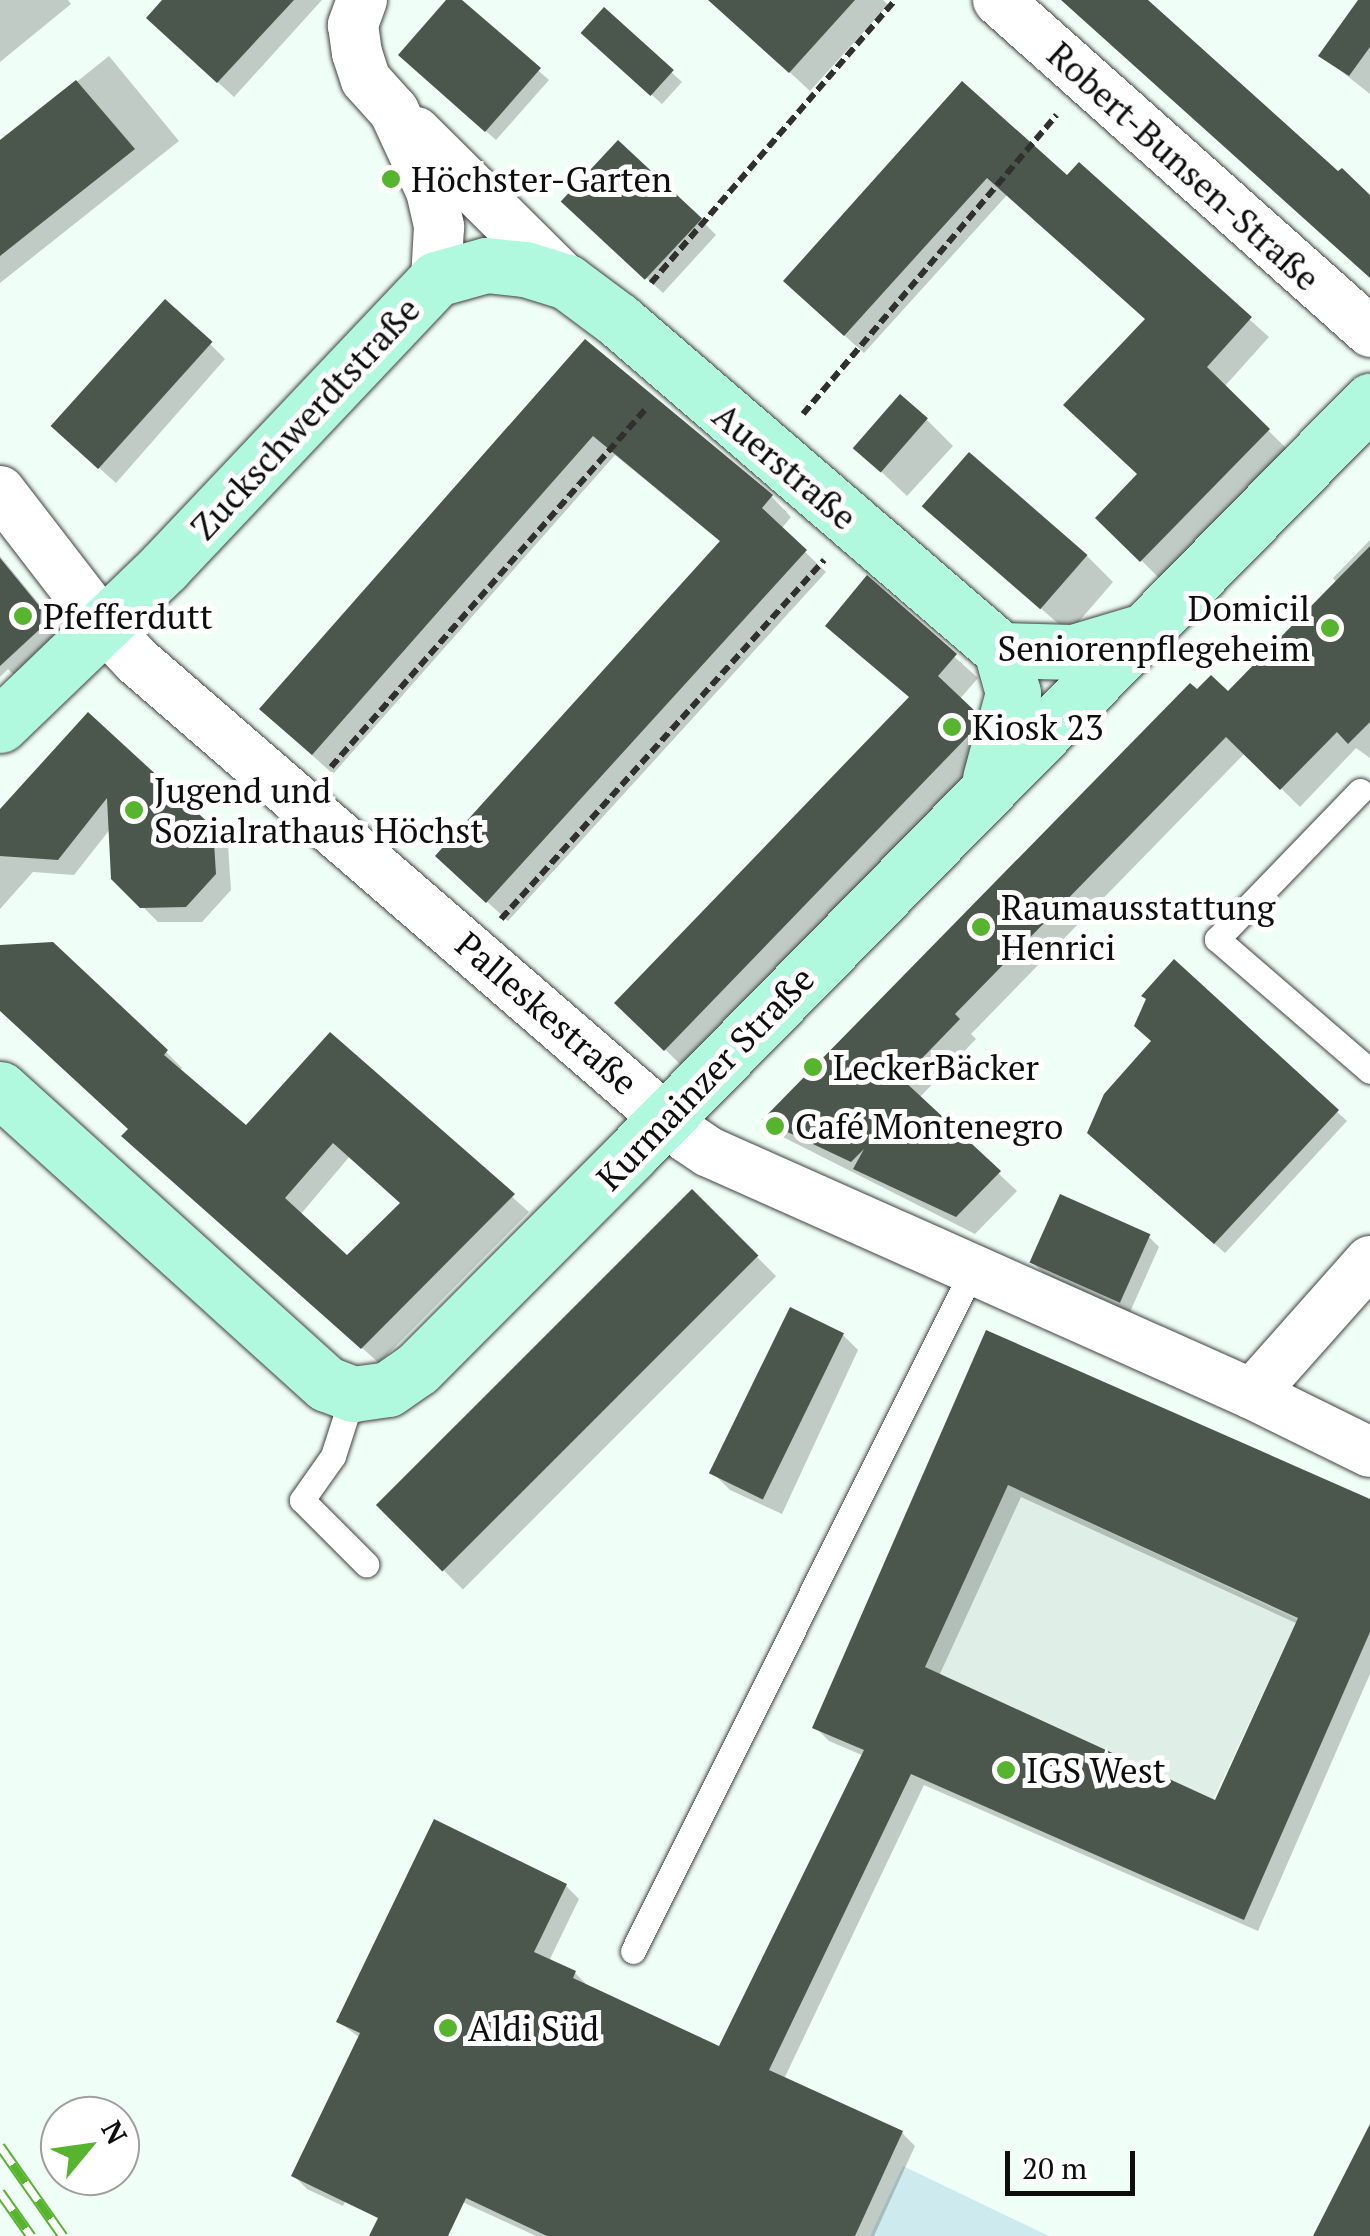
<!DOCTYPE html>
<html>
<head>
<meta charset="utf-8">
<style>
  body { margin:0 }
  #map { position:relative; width:1370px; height:2236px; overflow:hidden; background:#f0fef8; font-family:"PT Serif",serif }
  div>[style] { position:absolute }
  .pitch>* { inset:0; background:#cdebee }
  .plaza>* { inset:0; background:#dfeee6; transform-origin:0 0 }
  .shadow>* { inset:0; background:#0003; transform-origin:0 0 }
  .building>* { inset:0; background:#4b564d; transform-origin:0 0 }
  .path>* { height:6px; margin-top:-3px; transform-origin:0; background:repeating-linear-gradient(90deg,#303030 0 10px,transparent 0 15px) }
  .roads { filter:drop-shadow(0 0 2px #414141) drop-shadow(0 0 2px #414141) }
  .service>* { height:25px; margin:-12.5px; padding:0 12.5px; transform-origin:12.5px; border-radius:12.5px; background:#fff }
  .minor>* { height:50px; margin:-25px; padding:0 25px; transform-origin:25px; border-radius:25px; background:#fff }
  .secondary>* { height:55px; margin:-27.5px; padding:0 27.5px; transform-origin:27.5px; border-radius:27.5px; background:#b0f9df }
  .rail>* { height:11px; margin-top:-5.5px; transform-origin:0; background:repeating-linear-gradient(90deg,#fff 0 22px,#56b42f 0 44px); box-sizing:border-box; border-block:2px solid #56b42f }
  .dots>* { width:28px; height:28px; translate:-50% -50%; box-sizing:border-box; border:5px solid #fff; border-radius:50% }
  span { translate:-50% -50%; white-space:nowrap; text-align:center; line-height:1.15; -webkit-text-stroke:10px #fff; paint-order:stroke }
  .street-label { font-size:35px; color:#0e0e0e }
  .poi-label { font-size:35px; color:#0e0e0e }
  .left { translate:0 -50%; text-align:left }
  .right { translate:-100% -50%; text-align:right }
  .north { position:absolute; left:40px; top:2096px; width:100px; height:100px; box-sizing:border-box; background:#fff; border:2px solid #9f9f9f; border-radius:50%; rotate:61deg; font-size:28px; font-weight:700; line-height:40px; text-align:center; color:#0e0e0e }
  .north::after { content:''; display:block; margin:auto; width:35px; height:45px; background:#56b42f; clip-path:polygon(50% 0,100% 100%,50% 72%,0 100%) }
  .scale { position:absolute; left:1005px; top:2151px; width:130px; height:45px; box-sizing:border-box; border:5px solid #0e0e0e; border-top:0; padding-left:12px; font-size:30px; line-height:35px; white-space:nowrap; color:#0e0e0e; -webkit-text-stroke:8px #fff; paint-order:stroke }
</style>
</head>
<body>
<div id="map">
  <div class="pitch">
    <div style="clip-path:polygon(903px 2166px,1049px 2236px,870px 2236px)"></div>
  </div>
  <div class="plaza">
    <div style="left:1008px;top:1485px;width:319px;height:200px;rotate:25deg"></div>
  </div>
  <div class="shadow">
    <div style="clip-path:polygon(0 0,68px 0,71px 4px,0 62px)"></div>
    <div style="clip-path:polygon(165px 0,322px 0,234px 97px,164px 33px)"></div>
    <div style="clip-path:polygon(449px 0,459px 0,549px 80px,496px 140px,411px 65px)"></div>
    <div style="clip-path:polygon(712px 0,883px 0,888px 5px,810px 91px)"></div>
    <div style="clip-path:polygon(1361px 0,1370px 0,1370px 94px,1322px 56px)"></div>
    <div style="clip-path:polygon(604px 10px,682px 82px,662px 104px,594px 43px)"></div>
    <div style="clip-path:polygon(109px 56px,179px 141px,0 283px,0 143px)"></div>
    <div style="clip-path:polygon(963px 85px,1067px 179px,1079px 166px,1269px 337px,1224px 387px,1287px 449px,1160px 579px,1099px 518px,1140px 475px,1147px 320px,1007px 195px,864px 353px,805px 300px)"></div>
    <div style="clip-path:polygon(580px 217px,701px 220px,716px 235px,663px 293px)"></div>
    <div style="clip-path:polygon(586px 342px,771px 496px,791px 517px,781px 529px,826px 572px,508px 921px,459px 876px,722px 543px,615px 455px,333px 774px,283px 729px)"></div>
    <div style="clip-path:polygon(210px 344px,225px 359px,116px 483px,70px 442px)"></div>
    <div style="clip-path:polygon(926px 419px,953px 446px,907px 496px,857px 449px)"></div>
    <div style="clip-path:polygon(926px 508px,1086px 555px,1113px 582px,1069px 633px)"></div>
    <div style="clip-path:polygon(1370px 540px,1370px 758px,1356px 748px,1300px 807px,1245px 753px,971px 1034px,976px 1039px,919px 1098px,1017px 1191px,975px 1234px,783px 1137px,765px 1120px,1197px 693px,1228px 695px,1337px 583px,1333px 578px)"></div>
    <div style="clip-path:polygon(0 556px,64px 634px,25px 686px,8px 669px,0 677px)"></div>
    <div style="clip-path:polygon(867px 579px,978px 678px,959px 700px,997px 736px,991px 756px,688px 1072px,618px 1003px,911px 698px,828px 626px)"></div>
    <div style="clip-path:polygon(89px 716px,228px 845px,231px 890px,202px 922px,158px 922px,114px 878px,111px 828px,74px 875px,33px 872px,0 909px,0 813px)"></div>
    <div style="clip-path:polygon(evenodd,0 947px,166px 1052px,182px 1068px,179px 1071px,247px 1129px,330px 1035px,529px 1212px,379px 1363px,140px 1151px,130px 1129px,0 1008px,0 947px,350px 1156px,403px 1203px,347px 1259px,300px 1215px,350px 1156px)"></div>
    <div style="clip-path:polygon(1154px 1041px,1337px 1112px,1347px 1121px,1225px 1253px,1100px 1143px)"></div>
    <div style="left:692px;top:1192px;width:119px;height:443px;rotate:45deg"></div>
    <div style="clip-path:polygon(1149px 1237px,1159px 1247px,1130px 1312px,1043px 1273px,1033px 1263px)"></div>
    <div style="clip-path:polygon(evenodd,988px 1333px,1370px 1501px,1370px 1674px,1258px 1931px,924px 1785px,784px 2079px,902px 2133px,915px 2146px,874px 2236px,536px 2236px,367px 2158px,343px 2206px,307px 2189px,294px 2176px,360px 2038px,339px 2022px,566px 1886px,579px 1899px,549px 1961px,575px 1973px,588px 1986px,720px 2050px,864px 1756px,829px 1741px,815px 1727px,988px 1333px,1021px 1497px,1298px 1624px,1217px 1803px,939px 1676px,1021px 1497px)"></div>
    <div style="clip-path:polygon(843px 1335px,858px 1350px,782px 1514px,730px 1490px,715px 1475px)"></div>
  </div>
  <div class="building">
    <div style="clip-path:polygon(162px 0,294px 0,217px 83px,146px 18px)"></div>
    <div style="clip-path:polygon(446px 0,462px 0,541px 68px,485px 132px,398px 55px)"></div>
    <div style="clip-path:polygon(708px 0,855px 0,789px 73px)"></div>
    <div style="clip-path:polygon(1061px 0,1148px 0,1338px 171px,1342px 168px,1370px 195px,1370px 278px)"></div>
    <div style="clip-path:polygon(1358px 0,1370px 0,1370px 47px,1349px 76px,1318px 56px)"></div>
    <div style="left:604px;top:7px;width:94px;height:35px;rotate:42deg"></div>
    <div style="clip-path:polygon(76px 80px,135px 149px,0 256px,0 140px)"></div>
    <div style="clip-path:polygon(962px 81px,1067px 175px,1079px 162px,1252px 317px,1207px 367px,1270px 429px,1140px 562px,1095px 518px,1137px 474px,1063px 405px,1145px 319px,987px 178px,844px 336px,783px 281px)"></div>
    <div style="left:618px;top:140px;width:115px;height:84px;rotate:43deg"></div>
    <div style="left:165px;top:299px;width:64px;height:171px;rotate:42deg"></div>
    <div style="clip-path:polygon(585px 339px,773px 495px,762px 508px,807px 550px,486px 903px,435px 856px,720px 541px,593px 436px,312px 755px,259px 709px)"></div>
    <div style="left:900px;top:394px;width:37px;height:72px;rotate:41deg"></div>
    <div style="left:969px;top:452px;width:157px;height:72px;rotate:41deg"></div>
    <div style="clip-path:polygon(1370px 546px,1370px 722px,1348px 744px,1337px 732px,1280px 790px,1226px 737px,955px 1014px,960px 1019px,902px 1079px,1001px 1171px,956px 1217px,853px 1169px,864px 1149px,851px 1162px,762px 1120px,1190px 683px,1197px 689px,1211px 675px,1228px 691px)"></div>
    <div style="clip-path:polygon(0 558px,41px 608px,40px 629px,0 666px)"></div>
    <div style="clip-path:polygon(867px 575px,957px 654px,938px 676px,976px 712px,970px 734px,664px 1051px,614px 1003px,909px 697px,825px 626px)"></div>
    <div style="clip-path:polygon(88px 712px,213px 827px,216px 874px,186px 907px,140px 908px,111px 879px,107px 798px,58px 860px,0 856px,0 809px)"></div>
    <div style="clip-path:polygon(evenodd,53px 942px,168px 1050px,164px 1055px,246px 1125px,330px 1032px,515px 1194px,361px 1349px,121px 1136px,128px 1129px,0 1011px,0 945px,53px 942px,333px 1143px,400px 1203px,347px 1255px,285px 1198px,333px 1143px)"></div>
    <div style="clip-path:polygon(1174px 959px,1339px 1110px,1214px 1244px,1087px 1133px,1104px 1094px,1151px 1041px,1134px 1026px,1146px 999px,1141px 996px)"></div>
    <div style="left:692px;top:1189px;width:94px;height:447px;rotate:45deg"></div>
    <div style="left:1060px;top:1194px;width:99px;height:75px;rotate:24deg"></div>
    <div style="left:790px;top:1307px;width:60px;height:185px;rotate:26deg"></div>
    <div style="clip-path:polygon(evenodd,986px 1330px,1370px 1499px,1370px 1632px,1244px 1920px,911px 1774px,769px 2070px,903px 2131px,855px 2236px,547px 2236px,466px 2198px,448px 2236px,369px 2236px,378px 2218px,291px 2176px,360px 2033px,336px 2022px,434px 1819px,567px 1884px,534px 1952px,576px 1971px,573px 1978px,719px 2046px,864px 1750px,812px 1728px,986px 1330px,1008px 1485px,1298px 1618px,1215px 1800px,925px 1667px,1008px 1485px)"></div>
    <div style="clip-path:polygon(1370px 2124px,1370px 2236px,1313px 2236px)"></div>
  </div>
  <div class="path">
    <div style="left:651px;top:283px;width:374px;rotate:-49.2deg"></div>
    <div style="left:803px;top:414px;width:392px;rotate:-49.7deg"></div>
    <div style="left:331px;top:767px;width:478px;rotate:-48.7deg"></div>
    <div style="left:501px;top:919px;width:483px;rotate:-48deg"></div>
  </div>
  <div class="roads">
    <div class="service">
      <div style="left:1360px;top:791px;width:206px;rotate:134deg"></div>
      <div style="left:1217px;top:939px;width:202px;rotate:40.8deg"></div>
      <div style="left:353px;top:1394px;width:65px;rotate:107.9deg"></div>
      <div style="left:333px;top:1456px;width:54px;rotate:125.2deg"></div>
      <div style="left:302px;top:1500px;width:91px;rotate:45deg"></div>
      <div style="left:633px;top:1951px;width:762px;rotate:-63.5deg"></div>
    </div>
    <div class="minor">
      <div style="left:362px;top:0;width:27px;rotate:110deg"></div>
      <div style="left:353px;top:25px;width:28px;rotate:82deg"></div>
      <div style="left:357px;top:53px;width:28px;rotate:72deg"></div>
      <div style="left:366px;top:80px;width:42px;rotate:47.9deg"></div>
      <div style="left:394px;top:111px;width:88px;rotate:65.2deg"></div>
      <div style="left:431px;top:191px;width:37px;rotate:77deg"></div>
      <div style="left:439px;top:227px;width:52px;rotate:93.3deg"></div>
      <div style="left:998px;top:0;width:499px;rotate:41.7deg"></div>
      <div style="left:416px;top:132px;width:213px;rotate:44.8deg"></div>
      <div style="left:0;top:491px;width:170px;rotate:52.4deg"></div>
      <div style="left:104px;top:626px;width:48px;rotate:46.7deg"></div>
      <div style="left:137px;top:661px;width:729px;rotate:40.88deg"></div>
      <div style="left:688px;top:1138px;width:25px;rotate:34deg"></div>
      <div style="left:709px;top:1152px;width:594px;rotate:24.02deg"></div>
      <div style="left:1252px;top:1394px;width:131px;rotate:26.2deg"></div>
      <div style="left:1252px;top:1394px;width:178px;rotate:-48.4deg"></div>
    </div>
    <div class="secondary">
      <div style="left:1001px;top:650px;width:72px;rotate:1.6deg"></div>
      <div style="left:1073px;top:652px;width:67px;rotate:-16.5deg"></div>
      <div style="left:0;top:725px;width:228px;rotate:-43.9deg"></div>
      <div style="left:164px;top:567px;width:396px;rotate:-46.6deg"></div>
      <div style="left:436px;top:279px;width:52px;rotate:-15.6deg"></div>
      <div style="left:486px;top:265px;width:39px;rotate:6deg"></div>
      <div style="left:525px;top:269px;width:44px;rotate:17.2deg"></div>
      <div style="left:567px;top:282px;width:64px;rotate:36.7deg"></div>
      <div style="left:618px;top:320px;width:506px;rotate:40.75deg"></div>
      <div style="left:1001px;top:650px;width:45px;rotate:74.4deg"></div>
      <div style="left:1013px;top:693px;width:89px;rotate:105deg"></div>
      <div style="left:0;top:1089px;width:440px;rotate:42.1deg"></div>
      <div style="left:327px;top:1384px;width:28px;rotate:21deg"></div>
      <div style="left:353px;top:1394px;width:35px;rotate:-8deg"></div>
      <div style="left:388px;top:1389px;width:35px;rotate:-35deg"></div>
      <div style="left:417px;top:1369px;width:305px;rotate:-45.1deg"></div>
      <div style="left:632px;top:1153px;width:1054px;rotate:-45.54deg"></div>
    </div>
  </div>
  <div class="rail">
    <div style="left:0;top:2146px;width:110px;rotate:55deg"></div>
    <div style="left:0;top:2192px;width:54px;rotate:54.8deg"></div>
  </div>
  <div class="dots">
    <div style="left:391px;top:179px;background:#56b42f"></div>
    <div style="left:23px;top:616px;background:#56b42f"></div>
    <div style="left:1330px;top:628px;background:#56b42f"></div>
    <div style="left:952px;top:727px;background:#56b42f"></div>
    <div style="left:134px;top:810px;background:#56b42f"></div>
    <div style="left:981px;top:927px;background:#56b42f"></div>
    <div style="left:813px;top:1067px;background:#56b42f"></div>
    <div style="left:775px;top:1126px;background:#56b42f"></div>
    <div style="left:1006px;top:1770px;background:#56b42f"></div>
    <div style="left:448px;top:2028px;background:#56b42f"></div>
  </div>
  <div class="street-label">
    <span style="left:1184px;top:166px;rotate:42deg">Robert-Bunsen-Straße</span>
    <span style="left:305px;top:418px;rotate:-47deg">Zuckschwerdtstraße</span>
    <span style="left:785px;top:466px;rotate:40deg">Auerstraße</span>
    <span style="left:547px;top:1013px;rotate:41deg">Palleskestraße</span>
    <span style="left:705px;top:1078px;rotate:-46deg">Kurmainzer Straße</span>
  </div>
  <div class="poi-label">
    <span class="left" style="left:411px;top:179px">Höchster-Garten</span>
    <span class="right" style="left:1310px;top:628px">Domicil<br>Seniorenpflegeheim</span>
    <span class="left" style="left:43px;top:616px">Pfefferdutt</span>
    <span class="left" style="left:972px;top:727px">Kiosk 23</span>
    <span class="left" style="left:154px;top:810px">Jugend und<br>Sozialrathaus Höchst</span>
    <span class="left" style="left:1001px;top:927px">Raumausstattung<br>Henrici</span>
    <span class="left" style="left:833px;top:1067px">LeckerBäcker</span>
    <span class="left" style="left:795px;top:1126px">Café Montenegro</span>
    <span class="left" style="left:1026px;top:1770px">IGS West</span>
    <span class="left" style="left:468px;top:2028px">Aldi Süd</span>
  </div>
  <div class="north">N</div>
  <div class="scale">20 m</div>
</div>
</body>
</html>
